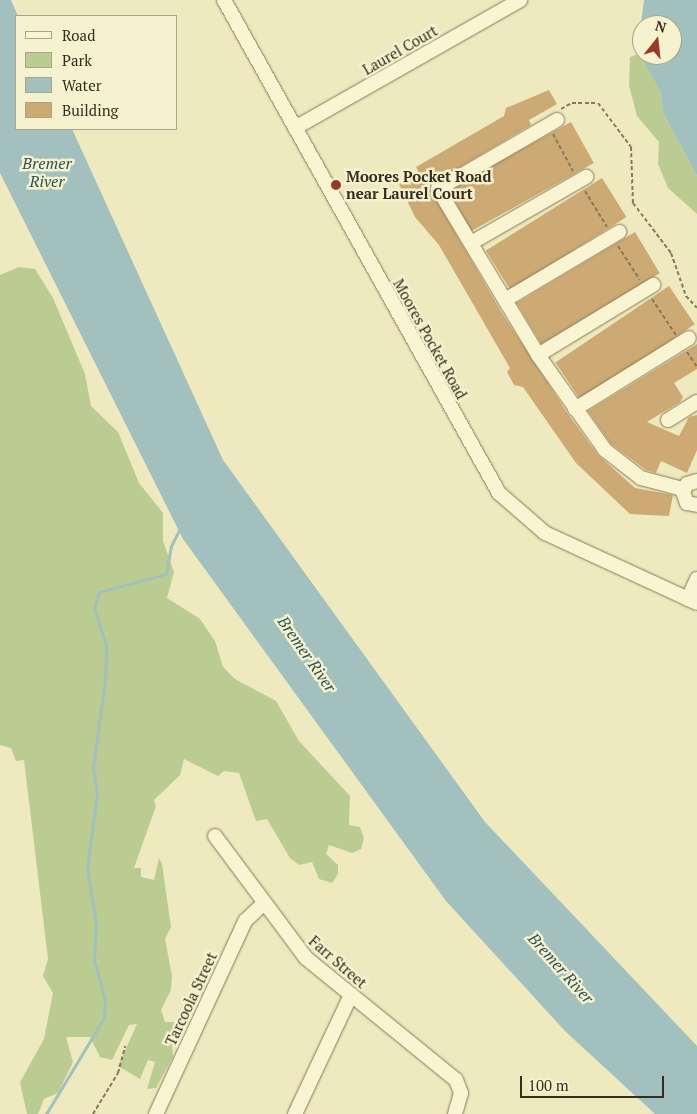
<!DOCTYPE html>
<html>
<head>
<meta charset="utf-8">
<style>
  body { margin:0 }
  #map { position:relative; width:697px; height:1114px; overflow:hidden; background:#eee9bf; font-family:"PT Serif",serif }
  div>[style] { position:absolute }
  .green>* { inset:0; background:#bbcc93 }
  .water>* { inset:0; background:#a2c0bd }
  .stream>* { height:3px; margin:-1.5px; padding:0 1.5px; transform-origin:1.5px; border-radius:1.5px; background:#a2c0bd }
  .building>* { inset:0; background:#cda974; transform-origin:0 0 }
  .path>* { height:2px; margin-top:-1px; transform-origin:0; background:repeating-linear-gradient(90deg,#877957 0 4px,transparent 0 6.5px) }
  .roads { filter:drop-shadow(0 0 1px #877957) drop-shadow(0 0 1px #877957) }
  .minor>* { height:14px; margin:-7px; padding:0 7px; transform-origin:7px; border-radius:7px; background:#f9f4d2 }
  .dots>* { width:14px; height:14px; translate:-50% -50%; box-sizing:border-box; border:2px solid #f6f1cf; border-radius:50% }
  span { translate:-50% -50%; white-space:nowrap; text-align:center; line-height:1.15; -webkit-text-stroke:5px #f6f1cf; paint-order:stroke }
  .street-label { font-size:15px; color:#362d1c }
  .poi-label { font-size:15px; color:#362d1c; font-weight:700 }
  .left { translate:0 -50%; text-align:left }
  .water-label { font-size:16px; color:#2b5156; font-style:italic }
  .legend { position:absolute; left:15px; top:15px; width:162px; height:115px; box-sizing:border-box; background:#f6f1cf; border:1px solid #a9a387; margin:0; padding:6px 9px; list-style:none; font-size:15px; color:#362d1c }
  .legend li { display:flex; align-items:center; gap:10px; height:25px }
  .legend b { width:25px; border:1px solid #a9a387 }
  .north { position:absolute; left:632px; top:15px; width:50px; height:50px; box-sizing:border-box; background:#f6f1cf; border:1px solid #a9a387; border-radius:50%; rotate:16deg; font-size:14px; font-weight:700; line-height:20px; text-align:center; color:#362d1c }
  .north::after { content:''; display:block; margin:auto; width:18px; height:22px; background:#973a27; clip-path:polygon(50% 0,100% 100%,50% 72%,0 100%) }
  .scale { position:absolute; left:520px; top:1076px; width:144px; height:22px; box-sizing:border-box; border:2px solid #362d1c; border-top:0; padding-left:6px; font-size:15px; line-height:18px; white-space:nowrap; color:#362d1c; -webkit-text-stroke:4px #f6f1cf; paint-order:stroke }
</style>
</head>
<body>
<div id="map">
  <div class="green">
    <div style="clip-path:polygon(641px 53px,660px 91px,664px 115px,697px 176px,697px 214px,668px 188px,658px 164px,659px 142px,637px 116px,629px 85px,630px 57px)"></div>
    <div style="clip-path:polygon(19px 267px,35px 269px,53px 298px,85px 374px,91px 406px,118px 432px,139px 483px,163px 513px,163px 541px,174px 572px,167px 598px,200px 619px,215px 641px,223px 667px,235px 679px,276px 701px,299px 741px,350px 796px,349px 825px,360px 827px,364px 838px,361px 849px,352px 853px,329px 845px,326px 854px,338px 865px,338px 874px,332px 883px,319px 879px,312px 862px,299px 865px,290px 858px,267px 819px,256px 821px,239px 773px,224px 771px,218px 776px,184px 759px,180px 775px,154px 800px,156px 806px,134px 868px,141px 868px,141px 877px,154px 880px,159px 858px,162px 864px,171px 927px,165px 939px,172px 976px,171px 990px,161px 1010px,165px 1022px,179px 1022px,183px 1032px,177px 1038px,168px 1033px,164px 1041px,172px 1042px,173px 1057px,156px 1088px,147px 1089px,155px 1062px,148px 1060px,140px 1079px,118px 1066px,137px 1024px,129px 1025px,112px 1060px,100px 1057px,90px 1037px,66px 1037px,73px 1062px,58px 1093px,44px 1099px,38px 1114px,27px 1114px,20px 1082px,44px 1039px,53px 993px,43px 976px,48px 959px,24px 760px,16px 761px,11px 748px,0 745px,0 275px)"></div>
  </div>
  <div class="water">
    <div style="clip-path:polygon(0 0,11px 0,18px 16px,16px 129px,72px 129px,223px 460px,485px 822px,697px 1046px,697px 1114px,655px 1114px,565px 1031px,446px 901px,183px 539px,0 173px)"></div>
    <div style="clip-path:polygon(evenodd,644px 0,697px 0,697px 176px,664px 115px,660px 91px,641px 56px,638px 45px,644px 0,642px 25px,672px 25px,672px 55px,642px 55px,642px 25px)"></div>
  </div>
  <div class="stream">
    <div style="left:46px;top:1114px;width:112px;rotate:-58.9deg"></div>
    <div style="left:104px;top:1018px;width:18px;rotate:-87deg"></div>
    <div style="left:105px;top:1000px;width:41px;rotate:-105.4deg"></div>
    <div style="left:94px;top:960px;width:37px;rotate:-87deg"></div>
    <div style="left:96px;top:923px;width:56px;rotate:-99.3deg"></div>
    <div style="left:87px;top:868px;width:75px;rotate:-82.3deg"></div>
    <div style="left:97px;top:794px;width:26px;rotate:-99deg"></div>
    <div style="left:93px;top:768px;width:89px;rotate:-82.2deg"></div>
    <div style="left:105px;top:680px;width:35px;rotate:-88deg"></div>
    <div style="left:106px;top:645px;width:38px;rotate:-108deg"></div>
    <div style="left:94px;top:609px;width:18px;rotate:-74deg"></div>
    <div style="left:99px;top:592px;width:69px;rotate:-15deg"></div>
    <div style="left:166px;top:574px;width:28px;rotate:-80deg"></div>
    <div style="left:171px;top:546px;width:20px;rotate:-63deg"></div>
  </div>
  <div class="building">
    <div style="clip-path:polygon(549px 90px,557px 104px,529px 120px,531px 125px,428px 186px,502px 313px,568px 414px,598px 455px,635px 488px,673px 495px,669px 516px,630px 514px,576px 463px,523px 387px,514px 385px,507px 372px,510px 368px,439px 245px,415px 217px,399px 184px,418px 171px,416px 167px,504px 116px,506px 108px)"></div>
    <div style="left:571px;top:122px;width:47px;height:140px;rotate:61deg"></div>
    <div style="left:602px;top:178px;width:46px;height:137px;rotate:58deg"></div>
    <div style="left:635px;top:232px;width:48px;height:138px;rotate:59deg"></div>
    <div style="left:669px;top:286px;width:46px;height:137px;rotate:56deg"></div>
    <div style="clip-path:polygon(697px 344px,697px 369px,674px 383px,683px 397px,680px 402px,647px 422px,679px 436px,689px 417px,697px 415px,697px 450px,687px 473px,661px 461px,656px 473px,646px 470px,611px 444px,588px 411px)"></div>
  </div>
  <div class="path">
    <div style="left:561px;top:109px;width:13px;rotate:-29deg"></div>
    <div style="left:572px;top:103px;width:26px"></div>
    <div style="left:598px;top:103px;width:55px;rotate:53.1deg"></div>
    <div style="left:631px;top:147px;width:56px;rotate:88deg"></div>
    <div style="left:633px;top:203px;width:63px;rotate:52.8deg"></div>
    <div style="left:671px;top:253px;width:46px;rotate:70.8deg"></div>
    <div style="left:686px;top:296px;width:16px;rotate:47deg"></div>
    <div style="left:553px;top:134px;width:42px;rotate:61.6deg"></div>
    <div style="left:585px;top:191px;width:42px;rotate:58.6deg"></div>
    <div style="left:618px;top:246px;width:40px;rotate:57.1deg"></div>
    <div style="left:652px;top:299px;width:43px;rotate:56.3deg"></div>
    <div style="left:687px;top:352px;width:18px;rotate:56deg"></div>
    <div style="left:93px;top:1114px;width:48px;rotate:-58.6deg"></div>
    <div style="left:118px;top:1073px;width:28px;rotate:-75deg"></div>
  </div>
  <div class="roads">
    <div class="minor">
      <div style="left:224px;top:0;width:565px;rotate:60.85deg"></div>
      <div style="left:499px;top:493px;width:61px;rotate:41deg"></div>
      <div style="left:545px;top:533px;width:167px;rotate:24.7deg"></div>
      <div style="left:557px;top:120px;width:138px;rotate:149.9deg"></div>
      <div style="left:438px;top:189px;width:194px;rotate:58.9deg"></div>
      <div style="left:538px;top:355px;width:116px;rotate:54.8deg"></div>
      <div style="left:605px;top:450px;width:46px;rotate:37.9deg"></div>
      <div style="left:641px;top:478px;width:43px;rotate:14.7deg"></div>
      <div style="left:295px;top:128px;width:259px;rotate:-29.6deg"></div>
      <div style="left:471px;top:243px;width:133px;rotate:-29.9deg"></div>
      <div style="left:505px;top:300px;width:133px;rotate:-30.8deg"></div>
      <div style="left:538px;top:355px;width:135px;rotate:-31.3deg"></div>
      <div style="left:575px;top:409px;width:134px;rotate:-31.9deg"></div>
      <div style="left:668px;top:420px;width:34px;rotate:-32deg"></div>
      <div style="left:697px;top:481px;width:10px;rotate:163deg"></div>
      <div style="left:687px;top:484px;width:9px;rotate:117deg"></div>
      <div style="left:683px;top:492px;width:12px;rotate:70deg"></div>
      <div style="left:687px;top:503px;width:10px;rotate:11deg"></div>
      <div style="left:688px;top:599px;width:22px;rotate:-66deg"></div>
      <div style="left:215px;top:836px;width:152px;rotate:53.3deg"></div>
      <div style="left:306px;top:958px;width:193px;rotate:39.1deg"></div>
      <div style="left:456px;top:1080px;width:14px;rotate:69deg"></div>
      <div style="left:461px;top:1093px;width:22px;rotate:106deg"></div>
      <div style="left:156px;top:1114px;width:213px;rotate:-65.2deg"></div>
      <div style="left:245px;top:921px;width:25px;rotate:-43deg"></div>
      <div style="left:295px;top:1114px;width:132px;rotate:-64.8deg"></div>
    </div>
  </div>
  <div class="dots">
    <div style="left:336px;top:185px;background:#973a27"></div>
  </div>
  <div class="street-label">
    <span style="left:400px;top:50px;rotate:-30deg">Laurel Court</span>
    <span style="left:430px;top:339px;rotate:61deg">Moores Pocket Road</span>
    <span style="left:338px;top:962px;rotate:41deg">Farr Street</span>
    <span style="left:191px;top:999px;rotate:-65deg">Tarcoola Street</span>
  </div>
  <div class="poi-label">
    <span class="left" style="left:346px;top:185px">Moores Pocket Road<br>near Laurel Court</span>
  </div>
  <div class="water-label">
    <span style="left:47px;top:172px">Bremer<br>River</span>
    <span style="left:307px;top:654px;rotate:55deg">Bremer River</span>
    <span style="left:561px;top:968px;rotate:48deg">Bremer River</span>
  </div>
  <ul class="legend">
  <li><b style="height:6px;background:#f9f4d2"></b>Road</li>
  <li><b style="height:14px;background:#bbcc93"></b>Park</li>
  <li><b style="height:14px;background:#a2c0bd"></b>Water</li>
  <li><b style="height:14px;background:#cda974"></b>Building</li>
  </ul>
  <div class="north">N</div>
  <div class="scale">100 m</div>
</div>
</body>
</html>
